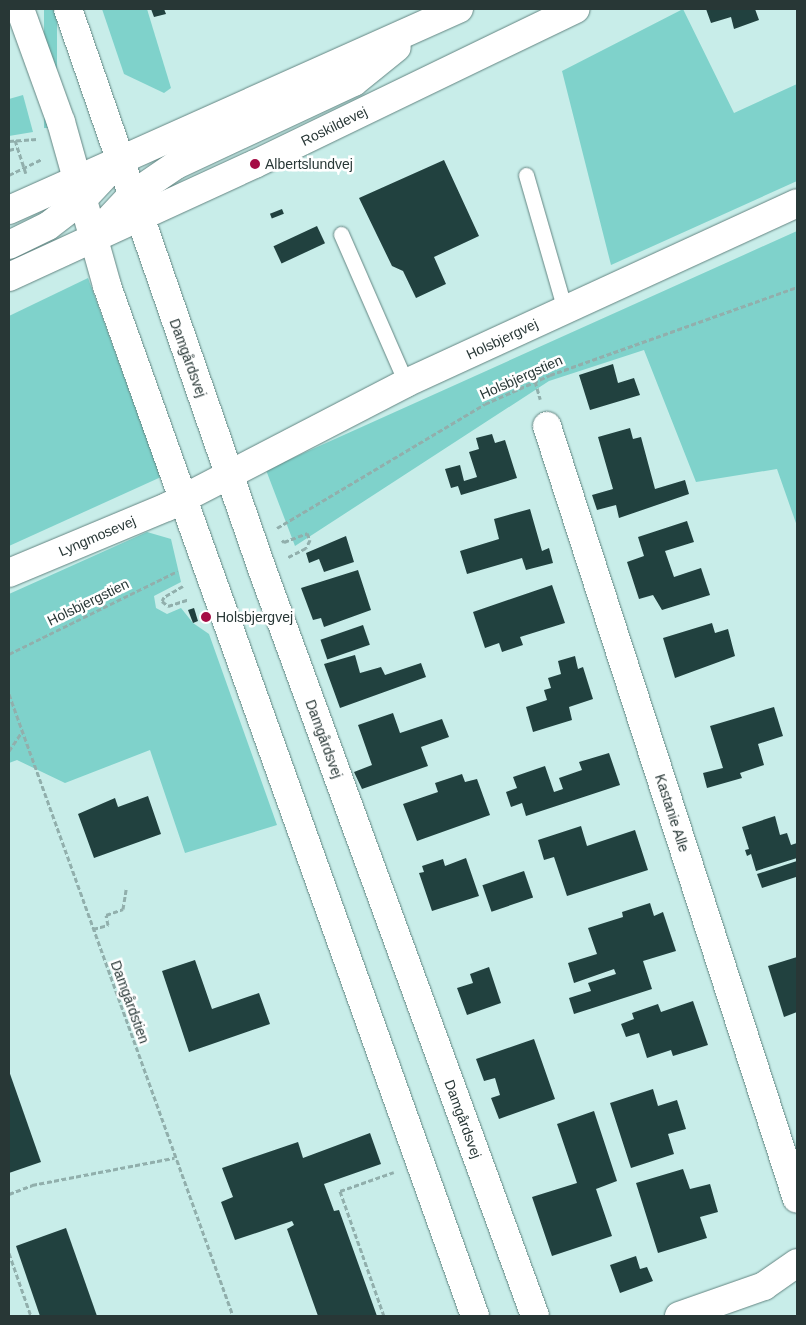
<!DOCTYPE html>
<html>
<head>
<meta charset="utf-8">
<style>
  body { margin:0 }
  #map { position:relative; width:806px; height:1325px; overflow:hidden; background:#c8ede9; font-family:Helvetica,sans-serif }
  div>[style] { position:absolute }
  .green>* { inset:0; background:#7fd2cb; transform-origin:0 0 }
  .building>* { inset:0; background:#21413f; transform-origin:0 0 }
  .path>* { height:3px; margin-top:-1.5px; transform-origin:0; background:repeating-linear-gradient(90deg,#91afac 0 5px,transparent 0 7.5px) }
  .roads { filter:drop-shadow(0 0 1px #638582) drop-shadow(0 0 1px #638582) }
  .service>* { height:15px; margin:-7.5px; padding:0 7.5px; transform-origin:7.5px; border-radius:7.5px; background:#fff }
  .minor>* { height:28px; margin:-14px; padding:0 14px; transform-origin:14px; border-radius:14px; background:#fff }
  .tertiary>* { height:28px; margin:-14px; padding:0 14px; transform-origin:14px; border-radius:14px; background:#fff }
  .secondary>* { height:28px; margin:-14px; padding:0 14px; transform-origin:14px; border-radius:14px; background:#fff }
  .dots>* { width:14px; height:14px; translate:-50% -50%; box-sizing:border-box; border:2px solid #fff; border-radius:50% }
  span { translate:-50% -50%; white-space:nowrap; text-align:center; line-height:1.15; -webkit-text-stroke:5px #fff; paint-order:stroke }
  .street-label { font-size:14px; color:#283736 }
  .poi-label { font-size:14px; color:#283736 }
  .left { translate:0 -50%; text-align:left }
  .frame { position:absolute; inset:0; border:10px solid #283736; pointer-events:none }
</style>
</head>
<body>
<div id="map">
  <div class="green">
    <div style="left:44px;top:9px;width:13px;height:119px"></div>
    <div style="clip-path:polygon(102px 9px,147px 9px,171px 88px,164px 93px,124px 74px)"></div>
    <div style="clip-path:polygon(683px 9px,734px 113px,797px 84px,797px 181px,611px 265px,562px 71px)"></div>
    <div style="clip-path:polygon(23px 95px,33px 132px,9px 136px,9px 99px)"></div>
    <div style="clip-path:polygon(797px 231px,797px 526px,777px 469px,696px 482px,644px 350px,549px 381px,295px 546px,266px 470px)"></div>
    <div style="clip-path:polygon(88px 278px,161px 477px,9px 546px,9px 316px)"></div>
    <div style="clip-path:polygon(147px 532px,171px 539px,181px 582px,154px 596px,156px 608px,167px 614px,181px 608px,193px 623px,209px 634px,277px 825px,185px 853px,150px 750px,65px 783px,17px 760px,9px 763px,9px 594px)"></div>
  </div>
  <div class="building">
    <div style="clip-path:polygon(151px 9px,164px 9px,166px 14px,154px 17px)"></div>
    <div style="clip-path:polygon(706px 9px,755px 9px,759px 20px,734px 29px,731px 17px,711px 23px)"></div>
    <div style="clip-path:polygon(444px 160px,479px 236px,434px 257px,446px 284px,416px 298px,403px 271px,392px 266px,359px 198px)"></div>
    <div style="left:282px;top:209px;width:5px;height:13px;rotate:68deg"></div>
    <div style="left:317px;top:226px;width:19px;height:48px;rotate:65deg"></div>
    <div style="clip-path:polygon(613px 364px,618px 383px,634px 378px,640px 395px,590px 410px,579px 375px)"></div>
    <div style="clip-path:polygon(630px 428px,633px 439px,641px 437px,655px 489px,685px 480px,689px 494px,619px 518px,616px 505px,597px 510px,592px 495px,613px 489px,598px 437px)"></div>
    <div style="clip-path:polygon(492px 434px,495px 443px,505px 440px,517px 478px,461px 495px,458px 486px,451px 488px,445px 469px,460px 465px,464px 481px,477px 477px,469px 452px,479px 449px,476px 438px)"></div>
    <div style="clip-path:polygon(530px 509px,542px 551px,549px 548px,553px 563px,526px 570px,522px 558px,467px 574px,460px 551px,499px 539px,494px 519px)"></div>
    <div style="clip-path:polygon(687px 521px,694px 542px,665px 551px,674px 577px,701px 568px,710px 595px,662px 610px,653px 595px,639px 599px,627px 562px,644px 556px,638px 537px)"></div>
    <div style="clip-path:polygon(346px 536px,354px 562px,324px 572px,319px 559px,309px 563px,306px 553px)"></div>
    <div style="clip-path:polygon(358px 570px,371px 610px,324px 627px,321px 618px,313px 620px,301px 588px)"></div>
    <div style="clip-path:polygon(552px 585px,565px 623px,520px 637px,523px 645px,502px 652px,499px 643px,485px 648px,473px 612px)"></div>
    <div style="clip-path:polygon(194px 608px,198px 621px,193px 623px,188px 610px)"></div>
    <div style="clip-path:polygon(712px 623px,715px 633px,728px 629px,735px 656px,675px 678px,663px 638px)"></div>
    <div style="left:363px;top:625px;width:21px;height:45px;rotate:71deg"></div>
    <div style="clip-path:polygon(355px 655px,360px 673px,381px 667px,385px 675px,421px 663px,426px 677px,340px 708px,324px 664px)"></div>
    <div style="clip-path:polygon(575px 656px,578px 669px,583px 667px,593px 699px,569px 707px,572px 720px,533px 732px,526px 707px,547px 700px,544px 690px,551px 688px,548px 678px,561px 674px,558px 661px)"></div>
    <div style="clip-path:polygon(774px 707px,783px 736px,758px 744px,764px 765px,740px 773px,742px 778px,707px 788px,703px 773px,723px 768px,710px 726px)"></div>
    <div style="clip-path:polygon(393px 713px,400px 733px,442px 719px,449px 737px,421px 747px,428px 766px,362px 789px,354px 772px,372px 765px,358px 725px)"></div>
    <div style="clip-path:polygon(609px 753px,620px 785px,526px 816px,522px 803px,511px 807px,506px 792px,517px 788px,513px 777px,545px 766px,554px 792px,563px 789px,559px 778px,582px 770px,579px 762px)"></div>
    <div style="clip-path:polygon(462px 774px,465px 782px,477px 779px,490px 815px,417px 841px,403px 804px,438px 792px,435px 783px)"></div>
    <div style="clip-path:polygon(148px 796px,161px 834px,94px 858px,78px 814px,115px 798px,118px 807px)"></div>
    <div style="clip-path:polygon(775px 816px,780px 835px,787px 833px,791px 845px,797px 843px,797px 858px,756px 871px,751px 854px,747px 856px,745px 850px,749px 849px,742px 827px)"></div>
    <div style="clip-path:polygon(581px 826px,587px 846px,635px 830px,648px 870px,567px 896px,554px 857px,544px 860px,538px 840px)"></div>
    <div style="clip-path:polygon(466px 858px,479px 896px,432px 911px,419px 873px,424px 872px,422px 866px,443px 859px,445px 866px)"></div>
    <div style="clip-path:polygon(797px 861px,796px 877px,762px 888px,757px 874px)"></div>
    <div style="left:524px;top:871px;width:28px;height:44px;rotate:71deg"></div>
    <div style="clip-path:polygon(650px 903px,654px 916px,663px 912px,676px 951px,643px 961px,652px 989px,574px 1014px,569px 998px,591px 991px,588px 983px,616px 974px,614px 969px,574px 983px,568px 963px,597px 954px,588px 928px,623px 917px,622px 912px)"></div>
    <div style="clip-path:polygon(797px 957px,797px 1012px,784px 1017px,768px 966px)"></div>
    <div style="clip-path:polygon(195px 960px,212px 1009px,259px 993px,270px 1024px,189px 1052px,162px 971px)"></div>
    <div style="clip-path:polygon(489px 967px,501px 1003px,467px 1015px,457px 988px,473px 983px,470px 974px)"></div>
    <div style="clip-path:polygon(693px 1001px,708px 1045px,673px 1056px,671px 1050px,647px 1058px,639px 1033px,626px 1037px,621px 1024px,634px 1019px,632px 1013px,658px 1004px,661px 1012px)"></div>
    <div style="clip-path:polygon(534px 1039px,555px 1099px,499px 1119px,491px 1098px,500px 1095px,495px 1078px,484px 1081px,476px 1059px)"></div>
    <div style="clip-path:polygon(9px 1071px,41px 1162px,9px 1173px)"></div>
    <div style="clip-path:polygon(653px 1089px,658px 1106px,677px 1100px,686px 1129px,668px 1134px,674px 1154px,631px 1168px,610px 1103px)"></div>
    <div style="clip-path:polygon(594px 1111px,617px 1181px,596px 1189px,612px 1236px,552px 1256px,532px 1197px,577px 1183px,557px 1124px)"></div>
    <div style="clip-path:polygon(370px 1133px,381px 1164px,324px 1184px,334px 1211px,339px 1210px,377px 1316px,318px 1316px,287px 1229px,294px 1225px,292px 1221px,235px 1240px,221px 1202px,233px 1197px,222px 1168px,298px 1142px,303px 1158px)"></div>
    <div style="clip-path:polygon(683px 1169px,690px 1189px,710px 1184px,718px 1212px,700px 1217px,707px 1238px,658px 1253px,636px 1183px)"></div>
    <div style="clip-path:polygon(66px 1228px,97px 1316px,40px 1316px,16px 1246px)"></div>
    <div style="clip-path:polygon(636px 1256px,640px 1269px,647px 1267px,653px 1281px,620px 1293px,610px 1265px)"></div>
  </div>
  <div class="path">
    <div style="left:15px;top:140px;width:35px;rotate:72deg"></div>
    <div style="left:9px;top:141px;width:28px;rotate:-4deg"></div>
    <div style="left:9px;top:150px;width:8px;rotate:-14deg"></div>
    <div style="left:9px;top:175px;width:37px;rotate:-26deg"></div>
    <div style="left:535px;top:381px;width:19px;rotate:74deg"></div>
    <div style="left:277px;top:528px;width:242px;rotate:-30.8deg"></div>
    <div style="left:485px;top:404px;width:71px;rotate:-24deg"></div>
    <div style="left:550px;top:375px;width:262px;rotate:-19.6deg"></div>
    <div style="left:282px;top:540px;width:3px;rotate:45deg"></div>
    <div style="left:284px;top:542px;width:25px;rotate:-21deg"></div>
    <div style="left:307px;top:533px;width:8px;rotate:67deg"></div>
    <div style="left:310px;top:540px;width:9px;rotate:117deg"></div>
    <div style="left:306px;top:548px;width:20px;rotate:153deg"></div>
    <div style="left:183px;top:586px;width:22px;rotate:150deg"></div>
    <div style="left:164px;top:597px;width:4px;rotate:117deg"></div>
    <div style="left:162px;top:601px;width:8px;rotate:40deg"></div>
    <div style="left:168px;top:606px;width:22px;rotate:-18deg"></div>
    <div style="left:9px;top:654px;width:188px;rotate:-26.2deg"></div>
    <div style="left:9px;top:694px;width:661px;rotate:70.19deg"></div>
    <div style="left:9px;top:751px;width:23px;rotate:-56deg"></div>
    <div style="left:93px;top:929px;width:16px;rotate:-15deg"></div>
    <div style="left:108px;top:925px;width:10px;rotate:-101deg"></div>
    <div style="left:106px;top:915px;width:18px;rotate:-19deg"></div>
    <div style="left:123px;top:909px;width:20px;rotate:-81deg"></div>
    <div style="left:9px;top:1194px;width:25px;rotate:-21deg"></div>
    <div style="left:32px;top:1185px;width:145px;rotate:-10.8deg"></div>
    <div style="left:9px;top:1253px;width:67px;rotate:70.8deg"></div>
    <div style="left:384px;top:1316px;width:133px;rotate:-109.4deg"></div>
    <div style="left:340px;top:1191px;width:57px;rotate:-19.4deg"></div>
  </div>
  <div class="roads">
    <div class="service">
      <div style="left:526px;top:175px;width:141px;rotate:73.9deg"></div>
      <div style="left:341px;top:234px;width:163px;rotate:66.4deg"></div>
    </div>
    <div class="minor">
      <div style="left:547px;top:426px;width:812px;rotate:72.08deg"></div>
      <div style="left:9px;top:573px;width:171px;rotate:-22.7deg"></div>
      <div style="left:167px;top:507px;width:269px;rotate:-27.4deg"></div>
      <div style="left:406px;top:383px;width:430px;rotate:-24.7deg"></div>
      <div style="left:679px;top:1316px;width:90px;rotate:-19.4deg"></div>
      <div style="left:764px;top:1286px;width:40px;rotate:-34.9deg"></div>
    </div>
    <div class="tertiary">
      <div style="left:20px;top:9px;width:120px;rotate:70.1deg"></div>
      <div style="left:61px;top:122px;width:170px;rotate:74.3deg"></div>
      <div style="left:107px;top:286px;width:1094px;rotate:70.34deg"></div>
      <div style="left:68px;top:9px;width:593px;rotate:70.89deg"></div>
      <div style="left:262px;top:569px;width:795px;rotate:69.92deg"></div>
    </div>
    <div class="secondary">
      <div style="left:9px;top:210px;width:493px;rotate:-24.1deg"></div>
      <div style="left:101px;top:228px;width:45px;rotate:-46.8deg"></div>
      <div style="left:132px;top:195px;width:53px;rotate:-34.3deg"></div>
      <div style="left:176px;top:165px;width:196px;rotate:-25deg"></div>
      <div style="left:354px;top:82px;width:55px;rotate:-39.1deg"></div>
      <div style="left:9px;top:245px;width:43px;rotate:-26deg"></div>
      <div style="left:48px;top:226px;width:44px;rotate:-37.6deg"></div>
      <div style="left:83px;top:199px;width:45px;rotate:-46.8deg"></div>
      <div style="left:9px;top:277px;width:271px;rotate:-24.7deg"></div>
      <div style="left:255px;top:164px;width:356px;rotate:-25.8deg"></div>
    </div>
  </div>
  <div class="dots">
    <div style="left:255px;top:164px;background:#a50d45"></div>
    <div style="left:206px;top:617px;background:#a50d45"></div>
  </div>
  <div class="street-label">
    <span style="left:334px;top:126px;rotate:-26deg">Roskildevej</span>
    <span style="left:502px;top:339px;rotate:-25deg">Holsbjergvej</span>
    <span style="left:188px;top:358px;rotate:70deg">Damgårdsvej</span>
    <span style="left:521px;top:377px;rotate:-24deg">Holsbjergstien</span>
    <span style="left:97px;top:536px;rotate:-23deg">Lyngmosevej</span>
    <span style="left:88px;top:602px;rotate:-26deg">Holsbjergstien</span>
    <span style="left:324px;top:739px;rotate:70deg">Damgårdsvej</span>
    <span style="left:672px;top:813px;rotate:72deg">Kastanie Alle</span>
    <span style="left:130px;top:1002px;rotate:70deg">Damgårdstien</span>
    <span style="left:463px;top:1119px;rotate:70deg">Damgårdsvej</span>
  </div>
  <div class="poi-label">
    <span class="left" style="left:265px;top:164px">Albertslundvej</span>
    <span class="left" style="left:216px;top:617px">Holsbjergvej</span>
  </div>
  <div class="frame"></div>
</div>
</body>
</html>
